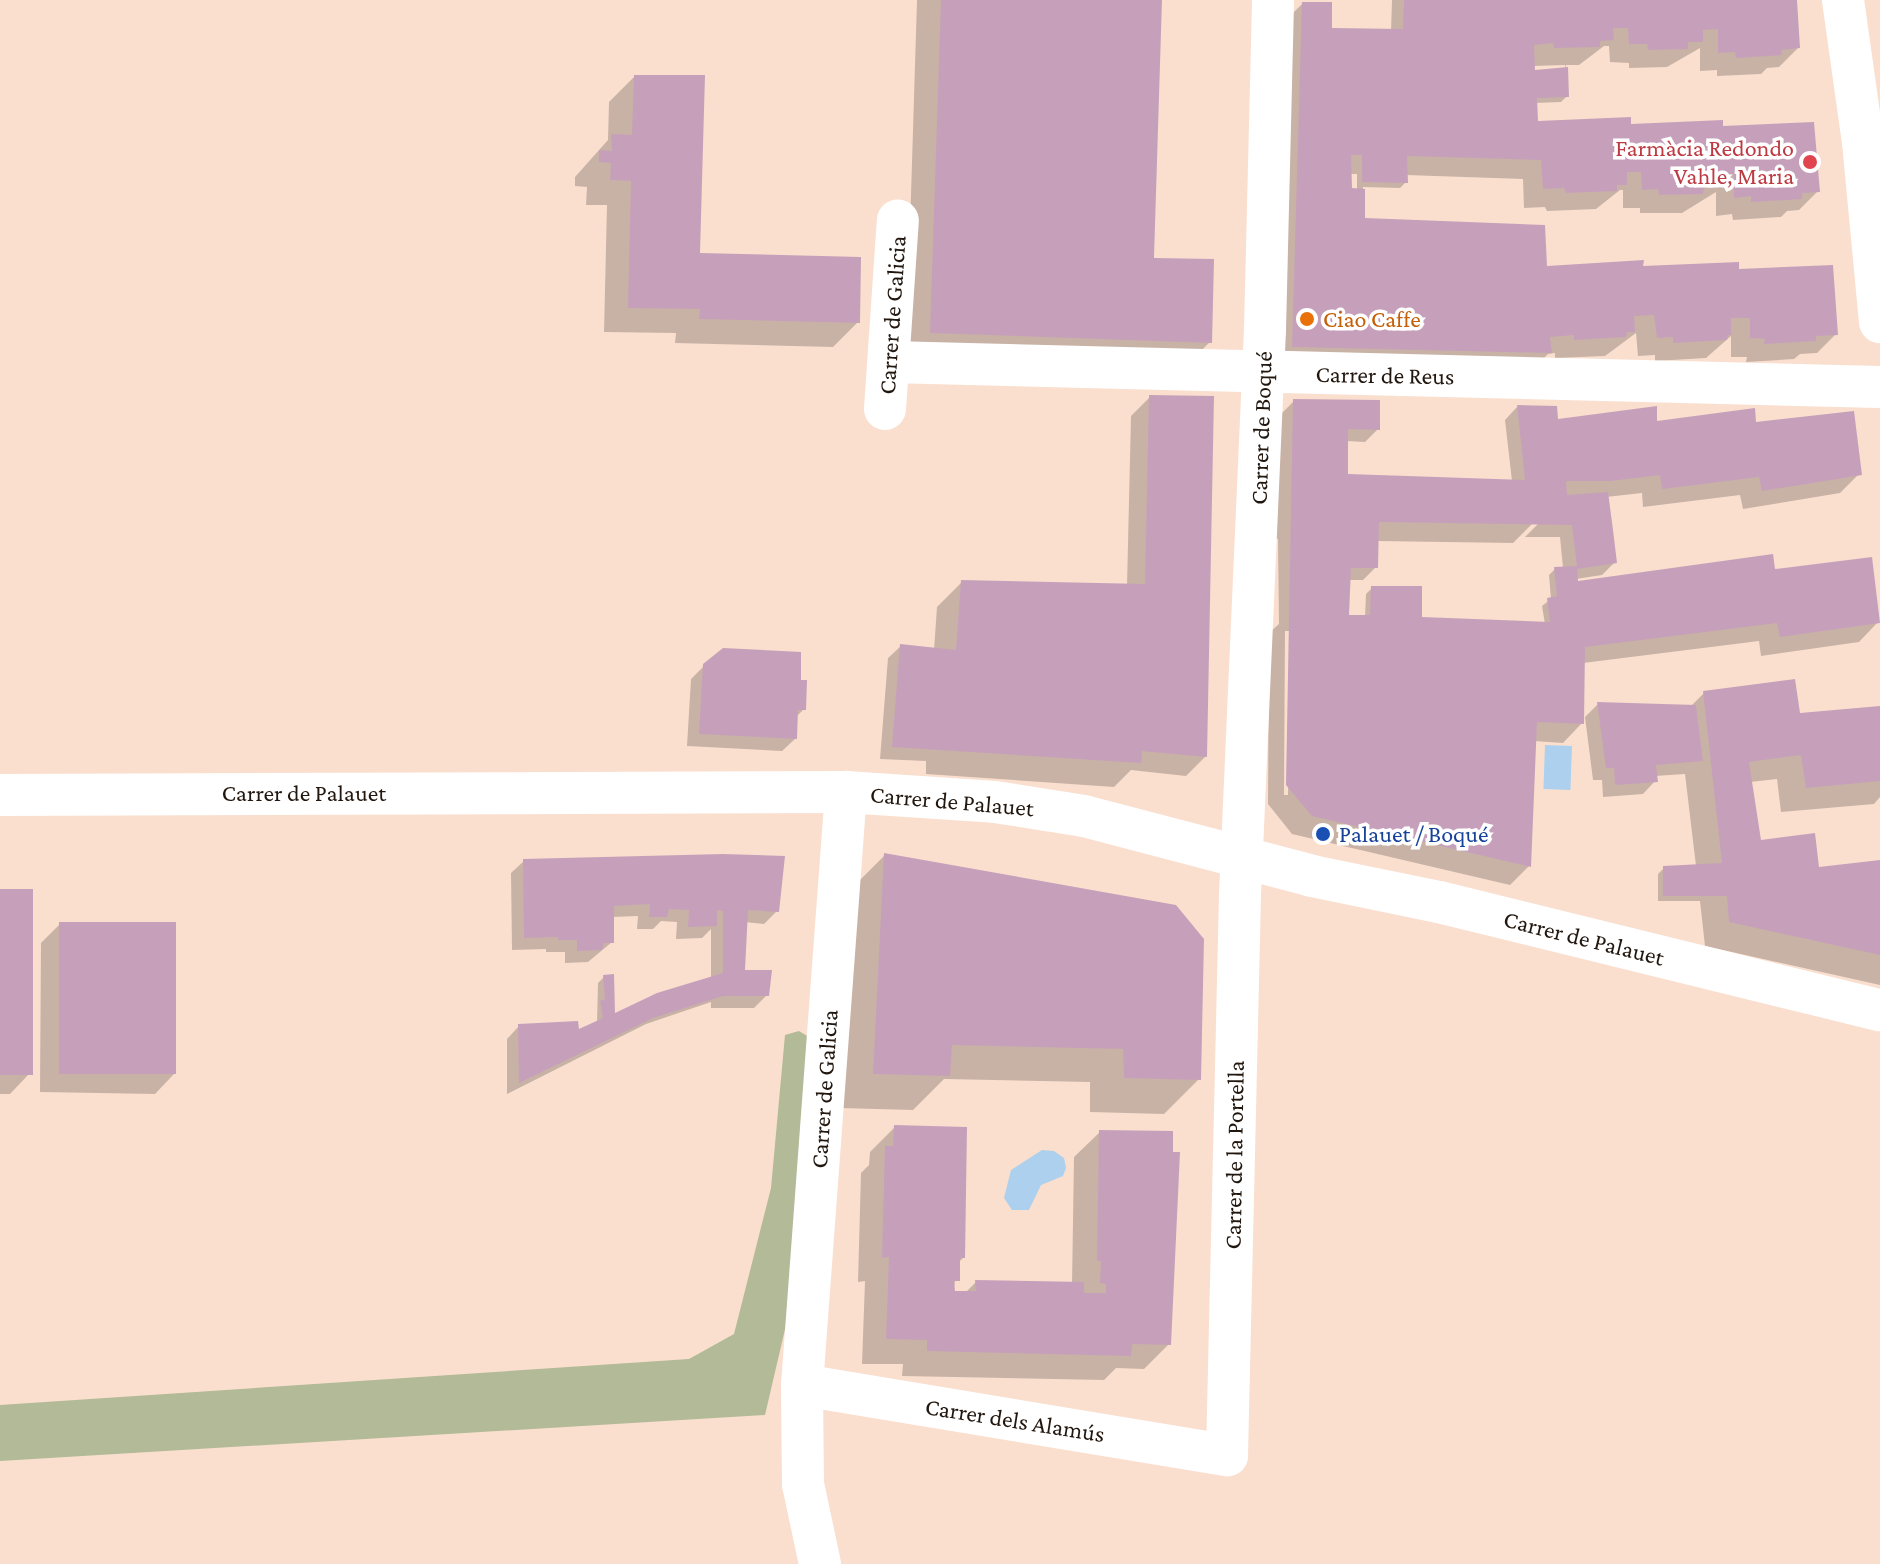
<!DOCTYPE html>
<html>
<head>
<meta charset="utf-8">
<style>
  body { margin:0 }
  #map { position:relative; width:1880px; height:1564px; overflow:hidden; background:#fadfcf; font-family:"Crimson Pro",serif }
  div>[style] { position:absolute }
  .green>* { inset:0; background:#b2ba97 }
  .water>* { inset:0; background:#acd0ed; transform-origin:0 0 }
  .shadow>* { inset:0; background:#0003 }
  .building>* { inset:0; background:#c6a0ba; transform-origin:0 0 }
  .street>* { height:42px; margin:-21px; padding:0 21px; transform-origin:21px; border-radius:21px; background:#fff }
  .dots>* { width:22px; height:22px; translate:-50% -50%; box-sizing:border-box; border:4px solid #fff; border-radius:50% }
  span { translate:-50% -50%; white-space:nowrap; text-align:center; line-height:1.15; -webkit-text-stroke:7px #fff; paint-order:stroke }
  .health-label { font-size:24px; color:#be3a42 }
  .right { translate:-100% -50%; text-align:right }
  .street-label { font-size:24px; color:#22170f }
  .food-label { font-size:24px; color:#c56008 }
  .left { translate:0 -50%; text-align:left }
  .transit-label { font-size:24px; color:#164399 }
</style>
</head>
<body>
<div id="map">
  <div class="green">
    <div style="clip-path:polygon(799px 1031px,812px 1039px,793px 1295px,765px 1415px,0 1461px,0 1405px,689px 1359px,734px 1334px,771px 1188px,785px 1035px)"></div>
  </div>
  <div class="water">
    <div style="left:1545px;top:745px;width:27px;height:44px;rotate:2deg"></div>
    <div style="clip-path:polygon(1042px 1150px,1054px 1151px,1064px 1158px,1066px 1168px,1063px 1176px,1041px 1185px,1029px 1210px,1012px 1210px,1004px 1198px,1011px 1170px)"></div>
  </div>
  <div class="shadow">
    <div style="clip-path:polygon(917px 0,1160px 0,1152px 260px,1210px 342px,1184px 367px,906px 357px)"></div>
    <div style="clip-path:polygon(evenodd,1392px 0,1795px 0,1798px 48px,1779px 67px,1767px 68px,1761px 74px,1717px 76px,1717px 70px,1700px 71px,1700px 48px,1667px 67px,1629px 68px,1629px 63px,1610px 62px,1609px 46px,1604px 46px,1579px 65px,1566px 65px,1567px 96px,1561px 102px,1535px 103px,1537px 123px,1721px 128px,1818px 191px,1799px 210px,1787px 211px,1781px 217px,1733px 220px,1732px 214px,1716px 216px,1716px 192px,1682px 213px,1640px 213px,1640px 208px,1623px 208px,1623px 190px,1620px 190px,1596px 209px,1547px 211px,1545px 207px,1524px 208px,1523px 179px,1406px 175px,1406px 182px,1400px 188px,1363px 187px,1363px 220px,1545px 268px,1737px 271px,1836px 334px,1817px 353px,1800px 354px,1794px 359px,1746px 362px,1747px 357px,1731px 357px,1731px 336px,1706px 358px,1655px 361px,1655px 355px,1638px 356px,1636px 333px,1605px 356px,1555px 358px,1555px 353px,1548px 354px,1531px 371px,1274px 366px,1283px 23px,1302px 4px,1330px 30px,1391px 31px,1392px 0,1565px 65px,1566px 69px,1534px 72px,1533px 66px,1565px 65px,1392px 0,1350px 174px,1357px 174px,1357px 190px,1350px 190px,1350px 174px)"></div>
    <div style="clip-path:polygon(634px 77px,698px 255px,858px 322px,833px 347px,675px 343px,676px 333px,604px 332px,607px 205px,586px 205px,587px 187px,575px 186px,575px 177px,608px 140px,609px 102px)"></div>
    <div style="clip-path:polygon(1150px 397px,1205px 757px,1186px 776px,1131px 770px,1114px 787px,926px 774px,926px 761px,880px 759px,888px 658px,901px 646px,934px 650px,937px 607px,962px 582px,1127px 586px,1131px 416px)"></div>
    <div style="clip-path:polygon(evenodd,1294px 401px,1378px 429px,1365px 442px,1346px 441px,1346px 476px,1512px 481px,1505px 420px,1517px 407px,1556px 423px,1755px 424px,1859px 474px,1840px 493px,1743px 509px,1740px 495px,1643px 507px,1642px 493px,1606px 497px,1615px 562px,1602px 575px,1576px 579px,1577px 584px,1773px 571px,1878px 622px,1859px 642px,1761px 656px,1759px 641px,1583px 663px,1582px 723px,1563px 743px,1534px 741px,1529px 866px,1510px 885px,1292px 834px,1268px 804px,1269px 633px,1279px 624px,1278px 539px,1271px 538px,1281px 414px,1294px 401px,1540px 516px,1543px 519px,1525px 537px,1560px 537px,1563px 568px,1555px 569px,1549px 575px,1551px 599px,1542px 606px,1545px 624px,1417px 619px,1372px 588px,1366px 594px,1365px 617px,1347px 616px,1348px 580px,1363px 580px,1376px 567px,1376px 541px,1513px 543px,1540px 516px,1294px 401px,1285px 631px,1290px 631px,1288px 795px,1284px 795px,1285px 631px)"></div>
    <div style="clip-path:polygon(704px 666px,799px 682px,804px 709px,796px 717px,795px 739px,782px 751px,687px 746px,691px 679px)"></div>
    <div style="clip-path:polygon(1704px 693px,1798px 715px,1880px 708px,1880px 797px,1874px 804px,1781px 812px,1777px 779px,1750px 782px,1759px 842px,1817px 870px,1880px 862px,1880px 985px,1705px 946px,1700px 901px,1658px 901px,1658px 874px,1664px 868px,1696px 866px,1685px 774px,1655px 776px,1655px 781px,1643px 794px,1603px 797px,1602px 780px,1593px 780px,1585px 717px,1598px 704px,1691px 706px)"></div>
    <div style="clip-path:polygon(885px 855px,1199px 1079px,1164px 1114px,1090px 1112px,1090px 1082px,944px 1079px,913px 1110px,840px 1108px,850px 890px)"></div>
    <div style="clip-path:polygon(524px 861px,777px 911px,764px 924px,745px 922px,742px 972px,767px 995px,754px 1008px,711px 1008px,711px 1002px,646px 1024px,507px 1094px,507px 1039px,519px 1026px,576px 1034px,597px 1023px,598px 983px,604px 977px,613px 1016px,711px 978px,711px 929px,702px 938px,676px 939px,677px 922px,661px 921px,653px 929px,637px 929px,638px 916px,612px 917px,612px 942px,588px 962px,565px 963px,565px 952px,546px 952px,546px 949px,512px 950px,511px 873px)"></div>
    <div style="clip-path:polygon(0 891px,29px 1074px,10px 1094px,0 1094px)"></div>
    <div style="clip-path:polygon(60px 924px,174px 1074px,155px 1094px,40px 1092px,41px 943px)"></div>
    <div style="clip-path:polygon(895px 1127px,963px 1258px,958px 1263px,953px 1293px,965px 1293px,976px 1282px,1072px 1284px,1074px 1157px,1100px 1132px,1169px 1344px,1144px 1369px,1116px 1368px,1104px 1380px,902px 1376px,903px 1364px,862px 1364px,865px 1281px,858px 1282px,861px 1173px,869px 1165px,870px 1152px)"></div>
  </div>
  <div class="building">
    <div style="clip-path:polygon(941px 0,1162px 0,1154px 258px,1214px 259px,1212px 343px,930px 333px)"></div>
    <div style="clip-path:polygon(1404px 0,1797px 0,1800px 48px,1781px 50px,1782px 55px,1736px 58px,1735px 52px,1718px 53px,1718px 29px,1703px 30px,1703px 42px,1688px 42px,1688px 49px,1648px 50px,1647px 44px,1629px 44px,1628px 28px,1613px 28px,1614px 40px,1600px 41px,1600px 47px,1554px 48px,1553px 43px,1534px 45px,1535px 70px,1568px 67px,1569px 97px,1537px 98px,1538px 121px,1631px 117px,1631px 124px,1723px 120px,1723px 126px,1814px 122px,1820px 192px,1802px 193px,1802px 199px,1751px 202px,1751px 196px,1734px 198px,1734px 174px,1718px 175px,1719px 187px,1704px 188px,1703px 194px,1659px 195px,1658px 189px,1642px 190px,1641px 172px,1627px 172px,1627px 185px,1617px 185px,1617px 191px,1566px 193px,1564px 188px,1543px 189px,1541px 160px,1407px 156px,1408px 183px,1362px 182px,1362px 155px,1351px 155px,1352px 188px,1365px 189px,1365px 218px,1545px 225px,1547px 266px,1644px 260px,1643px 266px,1739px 262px,1739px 269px,1833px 265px,1838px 335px,1816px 336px,1816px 341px,1764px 344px,1765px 339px,1750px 338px,1750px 318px,1731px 318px,1731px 335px,1728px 335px,1727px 340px,1673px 343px,1673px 337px,1657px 338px,1654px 315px,1634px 316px,1635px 332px,1627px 332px,1626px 337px,1574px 340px,1574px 335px,1550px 337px,1552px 353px,1292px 347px,1302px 2px,1332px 2px,1332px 28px,1403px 29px)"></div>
    <div style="clip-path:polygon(634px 75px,705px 75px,700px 253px,861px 257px,860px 323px,699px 319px,700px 309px,628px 308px,631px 181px,610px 180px,611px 163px,599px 162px,599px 150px,612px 151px,611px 134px,632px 135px)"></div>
    <div style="clip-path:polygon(1149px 395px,1214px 396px,1207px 757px,1142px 751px,1141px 763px,892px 747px,900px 644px,956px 650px,961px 580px,1145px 584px)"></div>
    <div style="clip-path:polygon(evenodd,1293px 399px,1380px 400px,1380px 430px,1348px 429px,1348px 474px,1525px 480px,1517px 405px,1557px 406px,1558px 419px,1657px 406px,1657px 421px,1755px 408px,1756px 422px,1854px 411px,1862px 475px,1762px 491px,1759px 477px,1662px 489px,1660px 475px,1611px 481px,1566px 481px,1567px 495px,1608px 492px,1613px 530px,1617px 563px,1577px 569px,1578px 581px,1773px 554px,1775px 569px,1872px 557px,1880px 623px,1780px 637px,1777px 623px,1585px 647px,1584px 724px,1537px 722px,1531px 867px,1312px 816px,1286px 785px,1293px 399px,1379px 522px,1572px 525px,1577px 566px,1554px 567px,1557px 596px,1547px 598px,1550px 622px,1422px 617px,1422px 586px,1371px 586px,1370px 615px,1349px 615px,1351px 568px,1378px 568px,1379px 522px)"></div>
    <div style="clip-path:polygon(723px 648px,801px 652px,801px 680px,807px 680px,806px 710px,798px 710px,797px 739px,699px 734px,703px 664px)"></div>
    <div style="clip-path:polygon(1795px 679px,1800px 713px,1880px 706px,1880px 781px,1806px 788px,1801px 755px,1749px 762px,1761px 840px,1815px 833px,1819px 867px,1880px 860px,1880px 955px,1729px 922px,1727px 896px,1663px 896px,1663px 866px,1722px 863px,1703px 691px)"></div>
    <div style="clip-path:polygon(1597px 702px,1696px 705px,1703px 761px,1656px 765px,1658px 782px,1615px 785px,1614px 768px,1606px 768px)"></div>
    <div style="clip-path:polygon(884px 853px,1176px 905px,1204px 939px,1201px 1080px,1124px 1078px,1123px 1049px,952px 1045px,950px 1076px,873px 1074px)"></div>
    <div style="clip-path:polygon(723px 854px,785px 856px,779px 912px,748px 910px,745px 970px,772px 970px,769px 996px,723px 996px,653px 1018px,519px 1083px,518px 1024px,578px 1021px,579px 1029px,603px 1018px,600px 1001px,605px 999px,603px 975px,614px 974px,615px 1013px,657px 993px,723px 973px,723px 911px,717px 910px,717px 926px,688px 927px,689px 910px,669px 909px,667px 917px,649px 917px,650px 904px,614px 906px,614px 943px,604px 943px,602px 950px,577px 951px,577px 940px,558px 940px,558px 937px,524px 938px,523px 859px)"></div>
    <div style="left:0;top:889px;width:33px;height:186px"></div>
    <div style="left:59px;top:922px;width:117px;height:152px"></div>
    <div style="clip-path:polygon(894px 1125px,967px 1127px,965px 1258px,960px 1258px,960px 1281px,954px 1281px,955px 1291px,976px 1291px,975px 1280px,1084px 1282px,1084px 1293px,1106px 1293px,1106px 1284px,1100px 1283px,1101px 1261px,1097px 1261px,1099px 1130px,1173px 1131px,1173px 1152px,1180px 1152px,1171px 1345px,1132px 1344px,1131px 1356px,927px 1351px,927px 1340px,886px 1339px,889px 1257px,882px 1258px,885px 1146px,893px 1146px)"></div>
  </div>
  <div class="street">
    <div style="left:1843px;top:0;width:143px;rotate:82deg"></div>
    <div style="left:1863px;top:142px;width:181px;rotate:84.6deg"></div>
    <div style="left:890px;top:362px;width:990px;rotate:1.45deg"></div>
    <div style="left:885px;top:409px;width:189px;rotate:-86.1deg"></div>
    <div style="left:0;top:795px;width:846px;rotate:-0.2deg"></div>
    <div style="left:846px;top:792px;width:149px;rotate:3.8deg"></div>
    <div style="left:995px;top:802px;width:90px;rotate:8.9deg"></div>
    <div style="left:1084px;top:816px;width:236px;rotate:14.7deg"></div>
    <div style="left:1312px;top:876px;width:130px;rotate:11.6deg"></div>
    <div style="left:1439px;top:902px;width:454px;rotate:13.8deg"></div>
    <div style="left:802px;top:1385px;width:431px;rotate:9.4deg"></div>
    <div style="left:1227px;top:1455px;width:560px;rotate:-88.67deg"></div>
    <div style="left:1240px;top:895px;width:566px;rotate:-87.47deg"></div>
    <div style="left:1265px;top:330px;width:330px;rotate:-88.6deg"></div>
    <div style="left:820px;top:1564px;width:82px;rotate:-102deg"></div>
    <div style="left:803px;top:1484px;width:99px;rotate:-90.6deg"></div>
    <div style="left:802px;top:1385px;width:595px;rotate:-85.76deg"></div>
  </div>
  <div class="dots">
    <div style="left:1810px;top:162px;background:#e0444e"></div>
    <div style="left:1307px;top:319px;background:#e8710a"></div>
    <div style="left:1323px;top:834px;background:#1a4fb4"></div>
  </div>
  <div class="health-label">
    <span class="right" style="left:1794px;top:162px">Farmàcia Redondo<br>Vahle, Maria</span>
  </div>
  <div class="street-label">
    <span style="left:892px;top:315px;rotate:-86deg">Carrer de Galicia</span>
    <span style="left:1385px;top:375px;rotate:1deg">Carrer de Reus</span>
    <span style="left:1261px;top:428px;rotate:-88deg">Carrer de Boqué</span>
    <span style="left:304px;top:793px">Carrer de Palauet</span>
    <span style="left:952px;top:801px;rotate:5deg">Carrer de Palauet</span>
    <span style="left:1584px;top:938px;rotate:14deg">Carrer de Palauet</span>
    <span style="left:824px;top:1089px;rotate:-86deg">Carrer de Galicia</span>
    <span style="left:1234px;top:1155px;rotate:-89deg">Carrer de la Portella</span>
    <span style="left:1015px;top:1420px;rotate:9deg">Carrer dels Alamús</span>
  </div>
  <div class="food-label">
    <span class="left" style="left:1323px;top:319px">Ciao Caffe</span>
  </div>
  <div class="transit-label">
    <span class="left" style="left:1339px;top:834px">Palauet / Boqué</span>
  </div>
</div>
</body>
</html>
